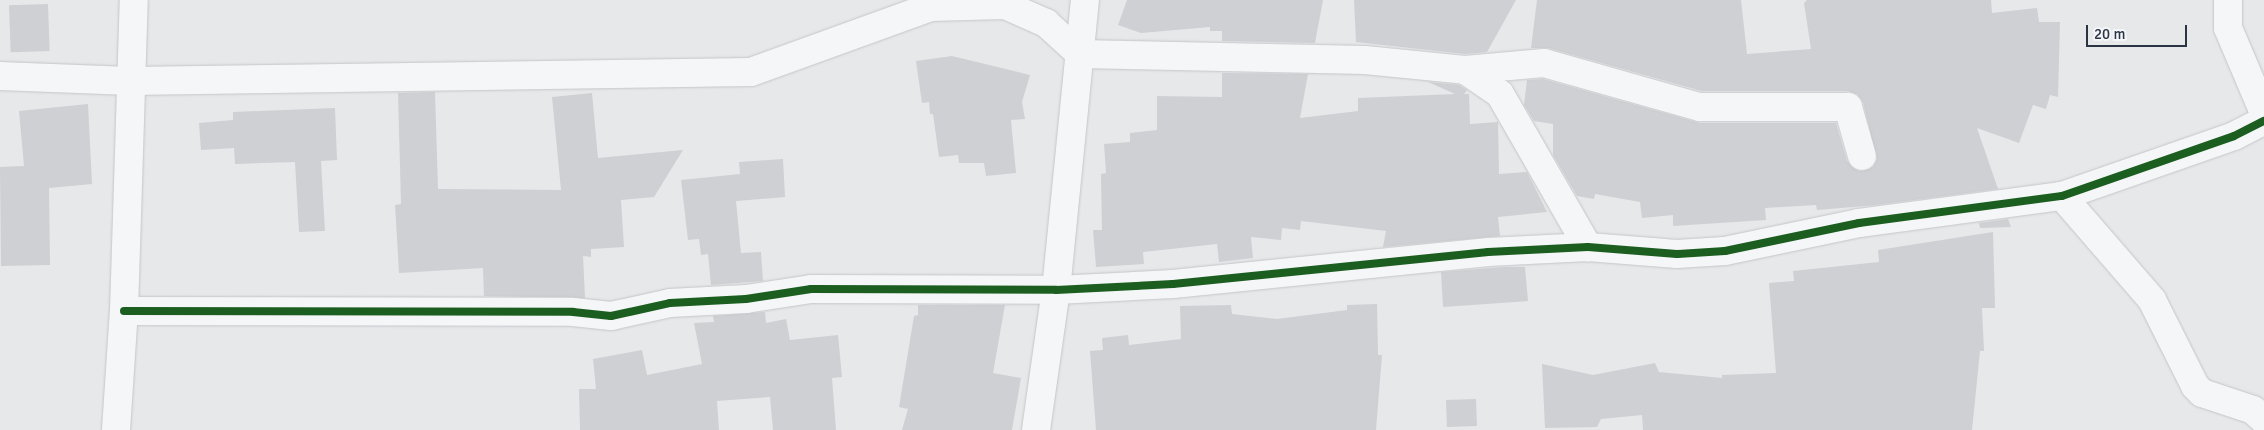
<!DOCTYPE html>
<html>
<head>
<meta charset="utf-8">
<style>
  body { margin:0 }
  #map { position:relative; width:2264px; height:430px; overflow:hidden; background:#e6e8ea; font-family:Signika,sans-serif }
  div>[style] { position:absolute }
  .building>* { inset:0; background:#ced0d3; transform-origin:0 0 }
  .roads { filter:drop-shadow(0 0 1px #c4c6c8) drop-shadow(0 0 1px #c4c6c8) }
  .street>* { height:28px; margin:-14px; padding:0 14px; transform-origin:14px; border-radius:14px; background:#f5f6f7 }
  .cycleway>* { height:8px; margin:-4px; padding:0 4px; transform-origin:4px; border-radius:4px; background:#1b5e20 }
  span { translate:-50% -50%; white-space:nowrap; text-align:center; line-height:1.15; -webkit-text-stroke:5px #f4f6f9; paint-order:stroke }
  .scale { position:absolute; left:2086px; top:25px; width:101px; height:22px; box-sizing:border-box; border:2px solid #2b3445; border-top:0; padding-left:6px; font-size:15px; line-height:18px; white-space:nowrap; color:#2b3445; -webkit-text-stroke:4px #f4f6f9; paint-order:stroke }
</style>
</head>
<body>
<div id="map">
  <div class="building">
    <div style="clip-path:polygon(1127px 0,1323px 0,1315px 43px,1222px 41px,1222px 31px,1210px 31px,1210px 27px,1141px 33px,1118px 25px)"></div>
    <div style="clip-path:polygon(1354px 0,1516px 0,1487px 52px,1465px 54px,1356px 42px)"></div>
    <div style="clip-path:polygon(1537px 0,1741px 0,1747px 54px,1811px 49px,1804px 3px,1807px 0,1991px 0,1992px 13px,2037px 8px,2039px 22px,2060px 22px,2058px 97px,2050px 95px,2046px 109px,2033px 105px,2019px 143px,1977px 128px,1998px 189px,1876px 205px,1817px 210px,1816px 205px,1765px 208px,1766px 220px,1673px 226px,1673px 215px,1642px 218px,1640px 202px,1595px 194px,1594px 199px,1577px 196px,1553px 155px,1553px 124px,1534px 121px,1524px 105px,1527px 80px,1543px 79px,1700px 123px,1836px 123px,1847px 161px,1859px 171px,1873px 167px,1877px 159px,1863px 102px,1857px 94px,1848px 91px,1702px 91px,1548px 48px,1531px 48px)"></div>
    <div style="left:48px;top:4px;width:47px;height:39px;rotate:88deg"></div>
    <div style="clip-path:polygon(952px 56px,1030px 75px,1022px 102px,1025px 119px,1011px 120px,1016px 173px,986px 176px,984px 163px,959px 163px,958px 155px,939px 157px,933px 114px,930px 114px,929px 102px,922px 103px,916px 61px)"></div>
    <div style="clip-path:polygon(1222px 73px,1308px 74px,1300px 118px,1358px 111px,1358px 98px,1455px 94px,1428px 82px,1459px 85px,1467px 90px,1464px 94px,1469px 94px,1470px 124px,1498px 122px,1499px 174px,1527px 172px,1547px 212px,1498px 217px,1500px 236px,1383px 247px,1386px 231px,1301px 221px,1300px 230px,1282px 228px,1281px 240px,1251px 237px,1253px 258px,1219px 262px,1217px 244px,1143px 252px,1144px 264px,1096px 267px,1093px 230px,1102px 230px,1101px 174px,1106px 173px,1104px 144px,1130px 142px,1130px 133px,1157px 130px,1157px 96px,1222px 97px)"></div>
    <div style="clip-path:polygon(435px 92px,438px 189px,561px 190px,552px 97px,592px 93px,598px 158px,683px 150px,654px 197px,621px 200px,624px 247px,591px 249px,591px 257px,583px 256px,585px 298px,484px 296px,483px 268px,399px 273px,395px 205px,401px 204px,398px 93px)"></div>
    <div style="clip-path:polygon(88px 104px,92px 184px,49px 188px,50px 265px,1px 266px,0 167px,24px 166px,19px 111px)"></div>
    <div style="clip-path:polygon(335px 108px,337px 160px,321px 161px,325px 231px,299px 232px,295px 162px,235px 164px,234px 148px,201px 150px,199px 123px,233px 120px,233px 112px)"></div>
    <div style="clip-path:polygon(783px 159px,785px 197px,736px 201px,741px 253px,761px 252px,763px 281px,711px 285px,708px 254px,701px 255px,699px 239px,688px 240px,681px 180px,740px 174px,739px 162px)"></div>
    <div style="clip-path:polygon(2008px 219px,2011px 227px,1980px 228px,1979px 223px)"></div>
    <div style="clip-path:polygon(1993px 232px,1995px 308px,1982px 308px,1984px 351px,1980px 351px,1972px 430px,1643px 430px,1642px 415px,1601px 419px,1597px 427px,1545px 428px,1542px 364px,1593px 375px,1655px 363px,1659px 372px,1722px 378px,1722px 375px,1776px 373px,1769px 283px,1794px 281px,1793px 271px,1879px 262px,1878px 250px)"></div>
    <div style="clip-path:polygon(1504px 267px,1525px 267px,1528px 301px,1443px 307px,1441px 272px)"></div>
    <div style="clip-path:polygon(1377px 304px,1378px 355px,1382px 355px,1376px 430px,1096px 430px,1090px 351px,1103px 350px,1102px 338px,1128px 335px,1129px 345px,1181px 339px,1180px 306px,1231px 305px,1232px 314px,1277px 319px,1347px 310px,1347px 305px)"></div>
    <div style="clip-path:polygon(918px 305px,1005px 305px,993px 373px,1021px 378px,1012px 430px,902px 430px,908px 409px,899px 407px,914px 316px,918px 315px)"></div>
    <div style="clip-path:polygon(765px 312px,766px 323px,786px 319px,790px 340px,838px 335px,842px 377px,832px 378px,836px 430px,773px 430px,770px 397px,717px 401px,719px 430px,580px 430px,579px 389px,596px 389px,593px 359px,642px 350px,647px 375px,702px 364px,694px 323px,714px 322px,713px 316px)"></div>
    <div style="left:1476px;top:399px;width:27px;height:30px;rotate:88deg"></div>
  </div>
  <div class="roads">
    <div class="street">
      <div style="left:2228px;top:0;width:28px;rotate:90deg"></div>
      <div style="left:2228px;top:28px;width:92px;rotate:67deg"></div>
      <div style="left:1465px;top:70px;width:42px;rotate:34.4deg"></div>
      <div style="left:1500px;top:94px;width:177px;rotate:60.1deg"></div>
      <div style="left:0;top:76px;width:130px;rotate:2.2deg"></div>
      <div style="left:130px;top:81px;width:621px;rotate:-0.83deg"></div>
      <div style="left:751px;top:72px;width:191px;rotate:-19.9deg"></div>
      <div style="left:931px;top:7px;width:74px;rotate:-1.5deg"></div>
      <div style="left:1005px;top:5px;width:45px;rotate:23.7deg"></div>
      <div style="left:1046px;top:23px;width:46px;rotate:42.4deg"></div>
      <div style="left:1080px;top:54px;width:285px;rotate:1.2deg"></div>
      <div style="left:1365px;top:60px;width:100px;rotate:5.7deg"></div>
      <div style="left:1465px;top:70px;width:79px;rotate:-5.1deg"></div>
      <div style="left:1544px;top:63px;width:162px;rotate:15.8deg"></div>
      <div style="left:1700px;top:107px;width:148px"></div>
      <div style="left:1848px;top:107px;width:51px;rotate:74.1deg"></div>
      <div style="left:2062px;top:196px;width:138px;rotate:49.1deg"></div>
      <div style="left:2152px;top:300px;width:96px;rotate:63.4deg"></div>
      <div style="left:2195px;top:386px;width:10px;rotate:45deg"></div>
      <div style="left:2202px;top:393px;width:54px;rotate:18.4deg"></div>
      <div style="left:2253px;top:410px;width:15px;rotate:42deg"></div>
      <div style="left:124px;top:311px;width:449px;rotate:0.1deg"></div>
      <div style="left:573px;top:312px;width:38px;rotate:6deg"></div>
      <div style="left:611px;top:316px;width:60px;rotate:-12.4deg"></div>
      <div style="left:670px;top:303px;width:76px;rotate:-3deg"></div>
      <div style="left:746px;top:299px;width:66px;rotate:-8.7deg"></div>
      <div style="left:811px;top:289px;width:245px;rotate:0.2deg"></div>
      <div style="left:1056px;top:290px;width:117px;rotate:-2.9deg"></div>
      <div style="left:1173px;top:284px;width:317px;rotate:-5.8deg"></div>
      <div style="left:1488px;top:252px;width:100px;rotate:-2.9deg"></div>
      <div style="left:1588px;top:247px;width:89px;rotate:4.5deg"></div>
      <div style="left:1677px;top:254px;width:48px;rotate:-3.6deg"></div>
      <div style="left:1725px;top:251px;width:137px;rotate:-11.8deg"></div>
      <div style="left:1859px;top:223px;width:205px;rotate:-7.6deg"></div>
      <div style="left:2062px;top:196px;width:182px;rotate:-19.2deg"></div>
      <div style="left:2234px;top:136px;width:34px;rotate:-27deg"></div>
      <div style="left:116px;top:430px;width:119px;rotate:-86.2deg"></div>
      <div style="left:124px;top:311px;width:311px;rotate:-88.2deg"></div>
      <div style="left:1036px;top:430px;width:141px;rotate:-81.9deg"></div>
      <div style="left:1056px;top:290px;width:291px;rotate:-84.3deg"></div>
    </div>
  </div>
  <div class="cycleway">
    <div style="left:124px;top:311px;width:449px;rotate:0.1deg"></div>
    <div style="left:573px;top:312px;width:38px;rotate:6deg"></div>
    <div style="left:611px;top:316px;width:60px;rotate:-12.4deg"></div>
    <div style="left:670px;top:303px;width:76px;rotate:-3deg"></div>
    <div style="left:746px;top:299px;width:66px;rotate:-8.7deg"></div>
    <div style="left:811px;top:289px;width:245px;rotate:0.2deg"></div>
    <div style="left:1056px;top:290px;width:117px;rotate:-2.9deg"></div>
    <div style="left:1173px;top:284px;width:317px;rotate:-5.8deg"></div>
    <div style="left:1488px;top:252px;width:100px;rotate:-2.9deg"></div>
    <div style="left:1588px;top:247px;width:89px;rotate:4.5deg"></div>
    <div style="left:1677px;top:254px;width:48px;rotate:-3.6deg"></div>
    <div style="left:1725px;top:251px;width:137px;rotate:-11.8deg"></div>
    <div style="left:1859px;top:223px;width:205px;rotate:-7.6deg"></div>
    <div style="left:2062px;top:196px;width:182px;rotate:-19.2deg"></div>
    <div style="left:2234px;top:136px;width:34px;rotate:-27deg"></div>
  </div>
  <div class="scale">20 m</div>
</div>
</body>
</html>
